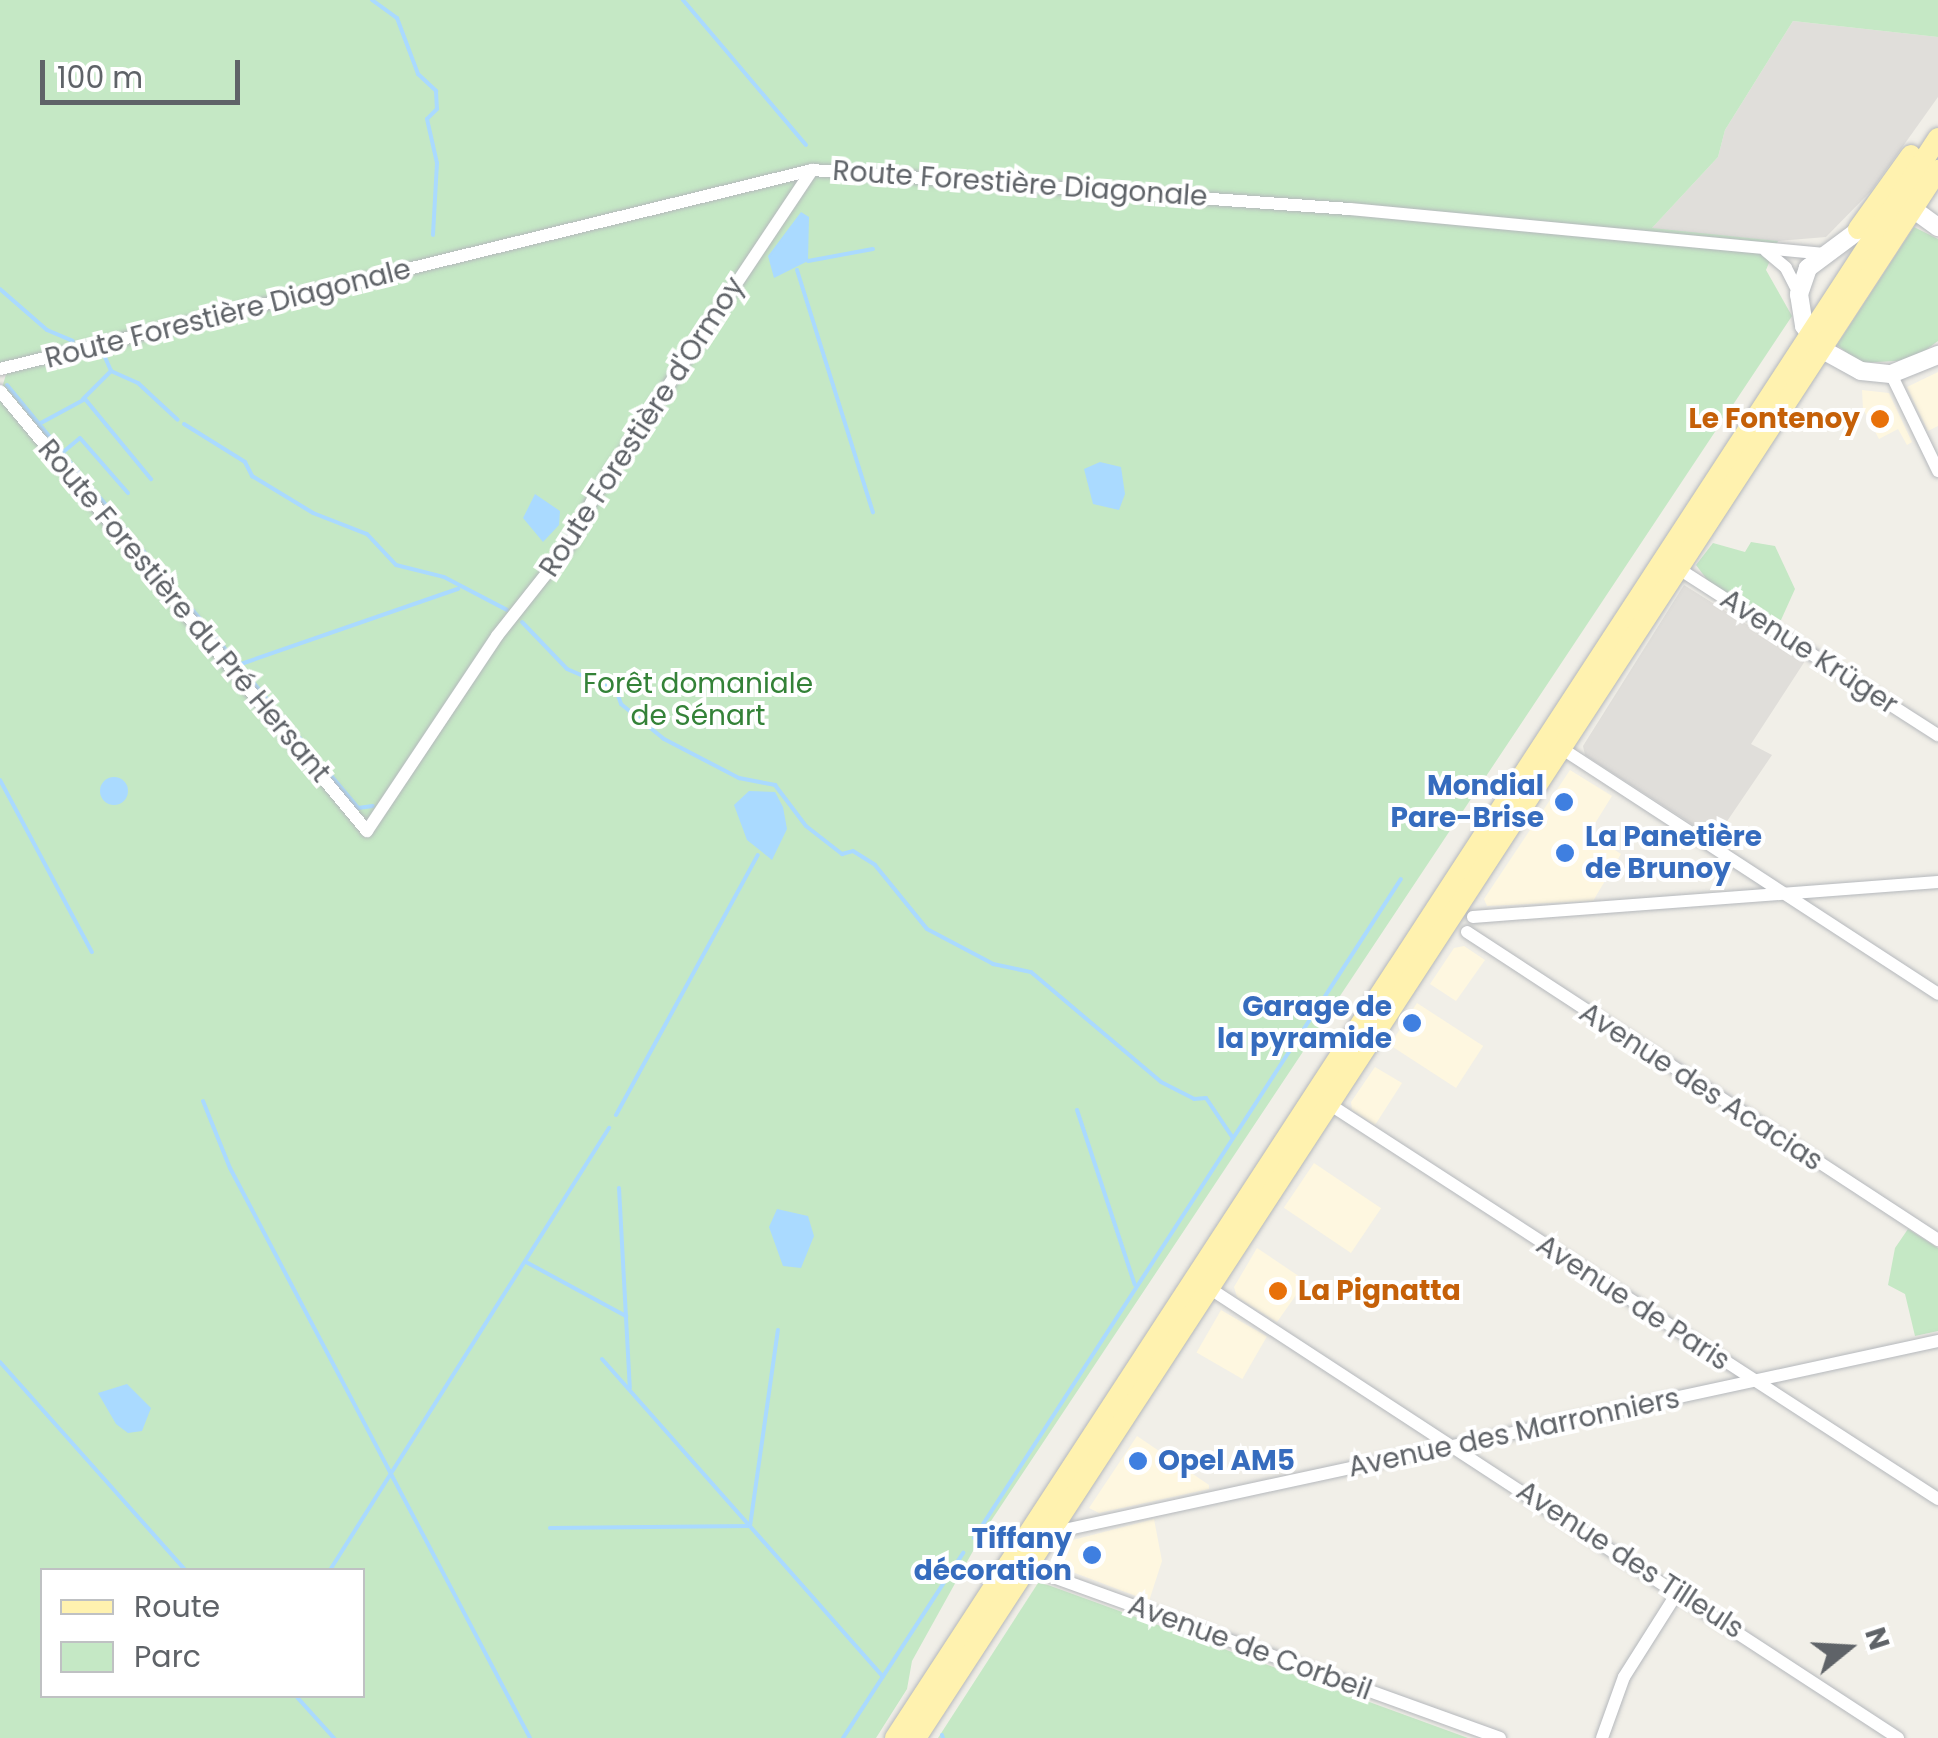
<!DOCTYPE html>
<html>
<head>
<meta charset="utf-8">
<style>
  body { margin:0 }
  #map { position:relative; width:1938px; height:1738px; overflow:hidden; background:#f1efe8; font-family:Poppins,sans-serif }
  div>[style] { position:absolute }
  .commercial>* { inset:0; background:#fef7e0; transform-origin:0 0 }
  .industrial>* { inset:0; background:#e0deda }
  .green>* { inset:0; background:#c5e8c5 }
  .water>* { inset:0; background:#aadaff }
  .round { border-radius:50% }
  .stream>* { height:4px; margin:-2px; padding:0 2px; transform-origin:2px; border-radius:2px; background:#aadaff }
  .roads { filter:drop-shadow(0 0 2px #b5b8bc) drop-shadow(0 0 2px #b5b8bc) }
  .minor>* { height:12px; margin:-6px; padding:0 6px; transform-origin:6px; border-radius:6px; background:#fff }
  .secondary>* { height:18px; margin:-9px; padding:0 9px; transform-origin:9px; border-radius:9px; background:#fff }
  .primary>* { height:20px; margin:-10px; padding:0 10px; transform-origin:10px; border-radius:10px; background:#fff2af }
  .dots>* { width:28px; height:28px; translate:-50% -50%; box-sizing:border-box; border:5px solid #fff; border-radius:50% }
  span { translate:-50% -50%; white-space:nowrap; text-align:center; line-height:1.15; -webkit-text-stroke:8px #fff; paint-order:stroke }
  .street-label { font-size:28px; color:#5f6368 }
  .food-label { font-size:28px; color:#c56008; font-weight:700 }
  .right { translate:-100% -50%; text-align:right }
  .left { translate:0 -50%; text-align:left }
  .park-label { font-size:28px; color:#348238 }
  .shop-label { font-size:28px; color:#366cbe; font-weight:700 }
  .legend { position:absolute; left:40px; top:1568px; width:325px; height:130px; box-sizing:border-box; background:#fff; border:2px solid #bfc1c3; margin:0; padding:12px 18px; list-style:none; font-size:30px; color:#5f6368 }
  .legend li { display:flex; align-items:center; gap:20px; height:50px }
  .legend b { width:50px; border:2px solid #bfc1c3 }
  .north { position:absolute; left:1798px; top:1598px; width:100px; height:100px; -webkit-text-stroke:8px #fff; paint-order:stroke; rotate:72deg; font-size:28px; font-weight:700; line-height:40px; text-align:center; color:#5f6368 }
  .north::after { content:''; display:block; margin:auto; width:35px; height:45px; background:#5f6368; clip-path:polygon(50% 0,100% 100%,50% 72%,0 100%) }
  .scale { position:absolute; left:40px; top:60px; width:200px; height:45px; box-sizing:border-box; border:5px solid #5f6368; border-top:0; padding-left:12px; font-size:30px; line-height:35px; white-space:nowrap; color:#5f6368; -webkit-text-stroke:8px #fff; paint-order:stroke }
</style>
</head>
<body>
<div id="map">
  <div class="commercial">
    <div style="clip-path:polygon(1938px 372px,1938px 426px,1928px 431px,1907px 387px)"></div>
    <div style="clip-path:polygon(1862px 390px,1889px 393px,1912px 442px,1907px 445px,1898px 429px,1879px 439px,1863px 409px)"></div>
    <div style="clip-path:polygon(1570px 770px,1612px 796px,1589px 833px,1621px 854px,1593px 901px,1487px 906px,1484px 899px)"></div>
    <div style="clip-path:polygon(1464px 946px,1485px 960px,1456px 1001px,1430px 984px,1454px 948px)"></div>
    <div style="left:1417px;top:1003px;width:79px;height:50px;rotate:33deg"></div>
    <div style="clip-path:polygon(1375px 1067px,1402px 1083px,1375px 1125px,1352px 1110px,1351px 1102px)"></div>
    <div style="left:1314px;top:1163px;width:81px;height:54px;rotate:34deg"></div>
    <div style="clip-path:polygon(1257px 1248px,1306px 1281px,1277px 1322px,1237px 1297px,1234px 1287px)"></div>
    <div style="left:1221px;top:1310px;width:53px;height:49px;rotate:30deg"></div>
    <div style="clip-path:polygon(1137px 1436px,1209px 1485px,1209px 1489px,1099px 1513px,1089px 1508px)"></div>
    <div style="clip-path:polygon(1154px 1519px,1162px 1561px,1149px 1601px,1051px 1564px,1061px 1543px)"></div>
  </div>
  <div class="industrial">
    <div style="clip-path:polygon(1793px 21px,1938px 37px,1938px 97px,1871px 191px,1826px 237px,1778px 241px,1651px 229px,1718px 157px,1725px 130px)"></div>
    <div style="clip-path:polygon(1684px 585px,1805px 661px,1751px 744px,1772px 755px,1715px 839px,1585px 755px,1583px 746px)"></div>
  </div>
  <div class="green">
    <div style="clip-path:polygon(evenodd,0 0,1938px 0,1938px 37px,1793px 21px,1725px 130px,1718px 157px,1652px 228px,1778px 241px,1766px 270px,1792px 316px,983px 1533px,912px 1661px,907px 1689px,876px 1738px,0 1738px,0 394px,8px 368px,0 364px,0 0,42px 1570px,362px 1570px,362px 1696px,42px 1696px,42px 1570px)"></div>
    <div style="clip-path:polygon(1914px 227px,1938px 239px,1938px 341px,1912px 360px,1860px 363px,1837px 345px)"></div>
    <div style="clip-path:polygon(1751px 542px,1775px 546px,1795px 589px,1781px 620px,1770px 622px,1745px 604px,1724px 602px,1696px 565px,1713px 543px,1745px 552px)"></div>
    <div style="clip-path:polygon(1908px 1229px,1938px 1248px,1938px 1331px,1915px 1336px,1905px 1294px,1888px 1285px,1895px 1248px)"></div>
    <div style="clip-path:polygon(1038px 1583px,1048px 1585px,1468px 1738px,938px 1738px)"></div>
  </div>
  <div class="water">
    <div style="clip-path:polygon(801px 212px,809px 217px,808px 261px,774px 278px,768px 256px)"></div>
    <div style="clip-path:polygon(1100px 462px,1121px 467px,1125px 494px,1119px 510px,1093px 504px,1084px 469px)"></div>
    <div style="clip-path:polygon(535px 494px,560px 511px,559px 525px,543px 542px,523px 518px)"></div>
    <div class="round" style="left:100px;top:777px;width:28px;height:28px"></div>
    <div style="clip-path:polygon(749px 791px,775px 792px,783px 807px,787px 829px,772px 860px,747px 840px,734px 805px)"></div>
    <div style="clip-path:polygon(777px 1209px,808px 1216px,814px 1236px,801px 1268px,783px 1266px,769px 1227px)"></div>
    <div style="clip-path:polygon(127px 1384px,151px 1408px,142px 1431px,128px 1433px,116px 1424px,98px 1393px)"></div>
  </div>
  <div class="stream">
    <div style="left:372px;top:0;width:31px;rotate:36deg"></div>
    <div style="left:397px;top:18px;width:60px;rotate:69.4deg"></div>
    <div style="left:418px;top:74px;width:25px;rotate:43deg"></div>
    <div style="left:436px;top:91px;width:18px;rotate:87deg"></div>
    <div style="left:437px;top:109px;width:14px;rotate:135deg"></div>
    <div style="left:427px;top:119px;width:45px;rotate:77.2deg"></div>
    <div style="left:437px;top:163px;width:72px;rotate:93.2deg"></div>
    <div style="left:683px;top:0;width:190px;rotate:49.7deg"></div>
    <div style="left:808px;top:261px;width:66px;rotate:-10.5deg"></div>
    <div style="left:797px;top:270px;width:254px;rotate:72.6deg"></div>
    <div style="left:0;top:289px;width:62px;rotate:41.1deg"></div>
    <div style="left:47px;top:330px;width:28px;rotate:23deg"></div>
    <div style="left:104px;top:355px;width:17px;rotate:66deg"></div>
    <div style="left:111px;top:371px;width:30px;rotate:24deg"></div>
    <div style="left:138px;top:383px;width:54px;rotate:42.8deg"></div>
    <div style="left:7px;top:385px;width:72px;rotate:50.6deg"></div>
    <div style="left:83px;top:399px;width:40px;rotate:-45deg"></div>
    <div style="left:39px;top:424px;width:52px;rotate:-28.5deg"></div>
    <div style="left:85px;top:399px;width:104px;rotate:50.5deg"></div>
    <div style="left:184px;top:424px;width:72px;rotate:31.9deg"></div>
    <div style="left:245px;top:462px;width:16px;rotate:63deg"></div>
    <div style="left:252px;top:476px;width:71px;rotate:31.2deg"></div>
    <div style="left:313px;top:513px;width:58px;rotate:21.3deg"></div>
    <div style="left:367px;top:534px;width:42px;rotate:46.9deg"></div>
    <div style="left:396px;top:565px;width:49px;rotate:14deg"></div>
    <div style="left:444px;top:577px;width:71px;rotate:27.6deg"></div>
    <div style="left:60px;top:450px;width:80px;rotate:50.1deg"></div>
    <div style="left:62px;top:453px;width:23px;rotate:-40deg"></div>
    <div style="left:80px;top:438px;width:73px;rotate:48.9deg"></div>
    <div style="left:119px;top:522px;width:373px;rotate:50.1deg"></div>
    <div style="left:358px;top:808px;width:15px;rotate:-8deg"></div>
    <div style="left:522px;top:622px;width:65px;rotate:46.2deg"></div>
    <div style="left:567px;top:669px;width:53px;rotate:23.2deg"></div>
    <div style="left:616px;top:690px;width:15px;rotate:70deg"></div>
    <div style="left:621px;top:704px;width:55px;rotate:39.1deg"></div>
    <div style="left:664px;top:739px;width:85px;rotate:27.5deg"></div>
    <div style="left:739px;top:778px;width:37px;rotate:11deg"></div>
    <div style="left:775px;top:785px;width:51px;rotate:52.9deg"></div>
    <div style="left:806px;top:826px;width:46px;rotate:37.9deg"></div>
    <div style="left:842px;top:854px;width:11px;rotate:-15deg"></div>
    <div style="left:853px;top:851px;width:26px;rotate:32deg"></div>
    <div style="left:875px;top:865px;width:82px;rotate:50.9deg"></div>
    <div style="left:927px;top:929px;width:75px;rotate:27.9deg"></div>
    <div style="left:993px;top:964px;width:39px;rotate:12deg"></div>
    <div style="left:1031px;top:972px;width:170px;rotate:40.2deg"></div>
    <div style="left:1161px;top:1082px;width:37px;rotate:27deg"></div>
    <div style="left:1194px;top:1099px;width:12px;rotate:-5deg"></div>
    <div style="left:1206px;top:1098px;width:48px;rotate:56deg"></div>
    <div style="left:238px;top:665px;width:233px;rotate:-19.1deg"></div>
    <div style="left:0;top:780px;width:195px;rotate:61.9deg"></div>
    <div style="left:203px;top:1101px;width:72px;rotate:68.1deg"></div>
    <div style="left:230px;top:1168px;width:644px;rotate:62.24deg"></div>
    <div style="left:1077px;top:1110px;width:184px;rotate:71.7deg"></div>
    <div style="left:616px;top:1115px;width:296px;rotate:-61.4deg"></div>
    <div style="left:619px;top:1188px;width:200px;rotate:86.9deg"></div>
    <div style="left:526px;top:1262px;width:114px;rotate:28.4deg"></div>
    <div style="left:602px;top:1359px;width:424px;rotate:48.5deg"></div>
    <div style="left:0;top:1362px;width:278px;rotate:48.3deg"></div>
    <div style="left:550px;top:1528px;width:200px;rotate:-0.6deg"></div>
    <div style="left:750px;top:1526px;width:198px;rotate:-81.9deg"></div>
    <div style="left:974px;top:1538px;width:785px;rotate:-57.06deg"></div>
    <div style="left:330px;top:1570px;width:523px;rotate:-57.74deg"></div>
    <div style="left:296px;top:1696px;width:57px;rotate:47.9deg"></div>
    <div style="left:942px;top:1735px;width:3px;rotate:72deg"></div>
    <div style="left:843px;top:1738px;width:221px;rotate:-57deg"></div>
  </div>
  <div class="roads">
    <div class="minor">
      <div style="left:1766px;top:251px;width:26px;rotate:40deg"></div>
      <div style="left:1786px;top:268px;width:29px;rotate:63deg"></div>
      <div style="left:0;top:369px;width:836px;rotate:-13.77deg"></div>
      <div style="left:812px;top:170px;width:539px;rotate:4.15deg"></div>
      <div style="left:1350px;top:209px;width:474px;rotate:5.4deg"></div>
      <div style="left:1891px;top:374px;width:108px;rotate:64.1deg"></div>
      <div style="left:0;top:391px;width:573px;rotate:50.17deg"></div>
      <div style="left:367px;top:831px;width:234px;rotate:-56.3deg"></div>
      <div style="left:497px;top:636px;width:117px;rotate:-51.6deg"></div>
      <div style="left:570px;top:544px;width:53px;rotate:-62.9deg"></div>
      <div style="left:594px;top:497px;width:393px;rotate:-56.3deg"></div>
      <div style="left:1679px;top:569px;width:308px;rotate:32.7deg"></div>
      <div style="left:1561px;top:748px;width:450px;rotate:33.1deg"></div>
      <div style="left:1473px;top:917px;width:466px;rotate:-4.3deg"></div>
      <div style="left:1467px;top:932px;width:563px;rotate:33.18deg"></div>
      <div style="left:1329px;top:1104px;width:726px;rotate:32.97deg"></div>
      <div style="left:1209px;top:1288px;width:823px;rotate:33.15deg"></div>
      <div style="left:1050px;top:1533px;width:909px;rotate:-12.2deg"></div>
      <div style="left:1023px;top:1566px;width:507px;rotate:19.83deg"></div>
      <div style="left:1602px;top:1738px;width:65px;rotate:-70.2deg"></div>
      <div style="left:1624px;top:1677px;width:103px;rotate:-57.7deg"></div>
    </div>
    <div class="secondary">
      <div style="left:1900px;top:211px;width:13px;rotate:-9deg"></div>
      <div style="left:1913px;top:209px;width:31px;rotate:36deg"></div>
      <div style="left:1867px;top:224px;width:74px;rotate:143.3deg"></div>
      <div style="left:1808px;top:268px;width:28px;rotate:109deg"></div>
      <div style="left:1799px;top:294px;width:32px;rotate:81deg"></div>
      <div style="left:1804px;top:326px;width:31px;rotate:52deg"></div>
      <div style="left:1823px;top:350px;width:43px;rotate:28.9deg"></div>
      <div style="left:1861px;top:371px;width:30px;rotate:6deg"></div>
      <div style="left:1891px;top:374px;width:51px;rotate:-22deg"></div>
    </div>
    <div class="primary">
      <div style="left:1858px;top:229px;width:91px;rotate:-54.4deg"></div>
      <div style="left:895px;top:1738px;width:1910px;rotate:-56.9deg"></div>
      <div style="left:916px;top:1738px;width:1872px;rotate:-56.9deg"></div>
    </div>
  </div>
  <div class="dots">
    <div style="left:1880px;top:419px;background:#e8710a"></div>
    <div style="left:1564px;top:802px;background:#3f7fe0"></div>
    <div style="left:1565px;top:853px;background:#3f7fe0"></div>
    <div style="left:1412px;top:1023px;background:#3f7fe0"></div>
    <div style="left:1278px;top:1291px;background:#e8710a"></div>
    <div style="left:1138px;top:1461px;background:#3f7fe0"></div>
    <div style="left:1092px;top:1555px;background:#3f7fe0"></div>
  </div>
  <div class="street-label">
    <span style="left:1020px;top:184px;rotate:4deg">Route Forestière Diagonale</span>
    <span style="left:228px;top:314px;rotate:-14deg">Route Forestière Diagonale</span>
    <span style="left:642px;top:427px;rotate:-57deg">Route Forestière d'Ormoy</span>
    <span style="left:184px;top:611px;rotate:50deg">Route Forestière du Pré Hersant</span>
    <span style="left:1809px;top:652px;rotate:33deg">Avenue Krüger</span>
    <span style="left:1701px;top:1087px;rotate:33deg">Avenue des Acacias</span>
    <span style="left:1633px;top:1303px;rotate:33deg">Avenue de Paris</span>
    <span style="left:1514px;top:1433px;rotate:-12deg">Avenue des Marronniers</span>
    <span style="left:1630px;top:1560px;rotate:33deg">Avenue des Tilleuls</span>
    <span style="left:1250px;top:1648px;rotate:20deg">Avenue de Corbeil</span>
  </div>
  <div class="food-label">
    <span class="right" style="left:1860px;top:419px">Le Fontenoy</span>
    <span class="left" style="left:1298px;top:1291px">La Pignatta</span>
  </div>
  <div class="park-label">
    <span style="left:698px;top:700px">Forêt domaniale<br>de Sénart</span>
  </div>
  <div class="shop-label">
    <span class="right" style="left:1544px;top:802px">Mondial<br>Pare-Brise</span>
    <span class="left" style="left:1585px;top:853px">La Panetière<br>de Brunoy</span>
    <span class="right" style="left:1392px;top:1023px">Garage de<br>la pyramide</span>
    <span class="left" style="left:1158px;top:1461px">Opel AM5</span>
    <span class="right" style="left:1072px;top:1555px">Tiffany<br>décoration</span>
  </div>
  <ul class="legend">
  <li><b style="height:12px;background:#fff2af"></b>Route</li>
  <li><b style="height:28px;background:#c5e8c5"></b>Parc</li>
  </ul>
  <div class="north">N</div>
  <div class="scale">100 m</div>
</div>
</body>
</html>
